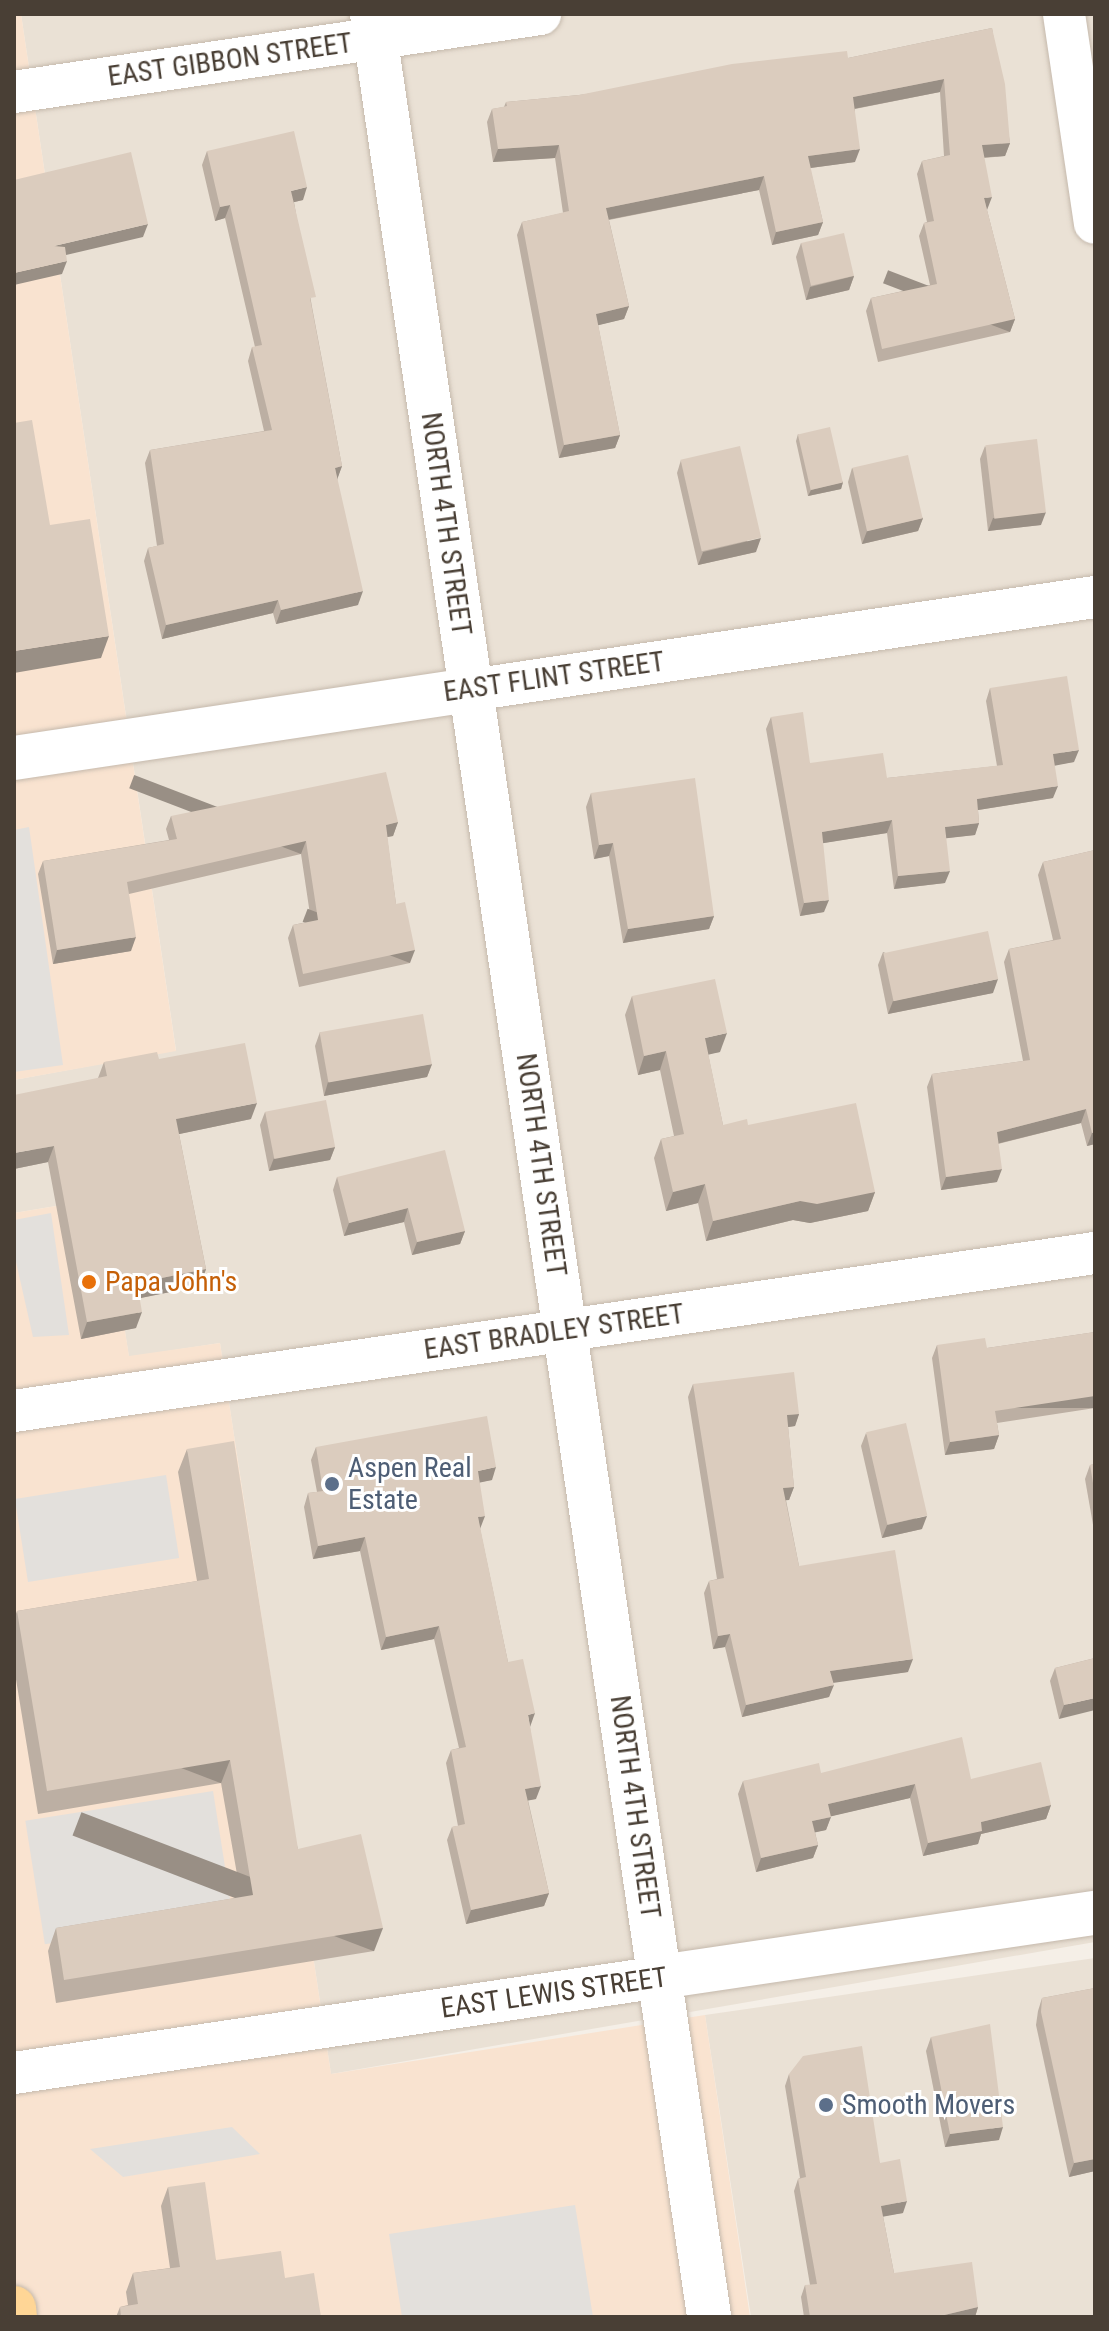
<!DOCTYPE html>
<html>
<head>
<meta charset="utf-8">
<style>
  body { margin:0 }
  #map { position:relative; width:1109px; height:2331px; overflow:hidden; background:#f5efe7; font-family:"Roboto Condensed",sans-serif }
  div>[style] { position:absolute }
  .residential>* { inset:0; background:#eae1d5 }
  .commercial>* { inset:0; background:#f9e3d0 }
  .parking>* { inset:0; background:#e3e0dc; transform-origin:0 0 }
  .roads { filter:drop-shadow(0 0 2px #c5b9ac) drop-shadow(0 0 2px #c5b9ac) }
  .minor>* { height:42px; margin:-21px; padding:0 21px; transform-origin:21px; border-radius:21px; background:#fff }
  .tertiary>* { height:44px; margin:-22px; padding:0 22px; transform-origin:22px; border-radius:22px; background:#fff }
  .primary>* { height:44px; margin:-22px; padding:0 22px; transform-origin:22px; border-radius:22px; background:#ffd696 }
  .wall>* { inset:0; background:#bcafa3 }
  .shaded-wall>* { inset:0; background:#998f85; transform-origin:0 0 }
  .building>* { inset:0; background:#dbccbe; transform-origin:0 0 }
  .dots>* { width:22px; height:22px; translate:-50% -50%; box-sizing:border-box; border:4px solid #fff; border-radius:50% }
  span { translate:-50% -50%; white-space:nowrap; text-align:center; line-height:1.15; -webkit-text-stroke:6px #fff; paint-order:stroke }
  .street-label { font-size:28px; color:#493f35 }
  .food-label { font-size:28px; color:#c56008 }
  .left { translate:0 -50%; text-align:left }
  .service-label { font-size:28px; color:#4e5e75 }
  .frame { position:absolute; inset:0; border:16px solid #493f35; pointer-events:none }
</style>
</head>
<body>
<div id="map">
  <div class="residential">
    <div style="clip-path:polygon(21px 14px,1095px 14px,1095px 1942px,331px 2074px,220px 1343px,129px 1357px,104px 1198px,14px 1213px,14px 1080px,176px 1050px)"></div>
    <div style="clip-path:polygon(1095px 1958px,1095px 2317px,751px 2317px,705px 2015px)"></div>
  </div>
  <div class="commercial">
    <div style="clip-path:polygon(14px 14px,21px 14px,176px 1051px,14px 1080px)"></div>
    <div style="clip-path:polygon(104px 1198px,129px 1356px,220px 1343px,331px 2074px,705px 2015px,750px 2317px,14px 2317px,14px 1213px)"></div>
  </div>
  <div class="parking">
    <div style="clip-path:polygon(29px 827px,63px 1065px,14px 1072px,14px 830px)"></div>
    <div style="clip-path:polygon(51px 1213px,69px 1335px,33px 1337px,14px 1253px,14px 1220px)"></div>
    <div style="left:166px;top:1475px;width:84px;height:153px;rotate:81deg"></div>
    <div style="left:213px;top:1791px;width:125px;height:190px;rotate:81deg"></div>
    <div style="clip-path:polygon(232px 2127px,260px 2154px,123px 2177px,90px 2149px)"></div>
    <div style="clip-path:polygon(575px 2205px,593px 2317px,402px 2317px,389px 2234px)"></div>
  </div>
  <div class="roads">
    <div class="minor">
      <div style="left:1064px;top:14px;width:211px;rotate:81.6deg"></div>
      <div style="left:14px;top:92px;width:532px;rotate:-8.43deg"></div>
      <div style="left:471px;top:690px;width:631px;rotate:-8.48deg"></div>
      <div style="left:14px;top:1411px;width:1092px;rotate:-8.32deg"></div>
      <div style="left:14px;top:2073px;width:653px;rotate:-8.45deg"></div>
    </div>
    <div class="tertiary">
      <div style="left:372px;top:14px;width:2328px;rotate:81.67deg"></div>
      <div style="left:14px;top:758px;width:462px;rotate:-8.5deg"></div>
      <div style="left:660px;top:1977px;width:440px;rotate:-8.4deg"></div>
    </div>
    <div class="primary">
      <div style="left:14px;top:2308px;width:9px;rotate:84deg"></div>
    </div>
  </div>
  <div class="wall">
    <div style="clip-path:polygon(992px 28px,1010px 143px,1005px 156px,984px 158px,987px 210px,1015px 319px,1010px 332px,878px 362px,866px 311px,871px 298px,930px 285px,919px 236px,924px 223px,927px 222px,917px 174px,922px 161px,944px 156px,940px 92px,855px 109px,855px 162px,810px 168px,823px 222px,818px 235px,772px 245px,759px 190px,609px 220px,629px 306px,624px 319px,598px 325px,620px 435px,615px 448px,559px 458px,517px 235px,522px 222px,563px 213px,555px 158px,493px 162px,487px 122px,492px 109px,504px 107px,506px 102px,579px 95px,848px 58px)"></div>
    <div style="clip-path:polygon(207px 151px,303px 200px,294px 202px,312px 307px,342px 466px,337px 479px,358px 605px,276px 624px,273px 613px,162px 639px,144px 561px,148px 548px,157px 546px,145px 463px,150px 450px,264px 431px,248px 361px,252px 347px,255px 347px,225px 218px,215px 221px,202px 165px)"></div>
    <div style="clip-path:polygon(801px 243px,854px 276px,849px 290px,806px 300px,796px 257px)"></div>
    <div style="clip-path:polygon(798px 434px,843px 482px,841px 489px,808px 496px,796px 441px)"></div>
    <div style="clip-path:polygon(985px 446px,1041px 525px,988px 531px,980px 459px)"></div>
    <div style="clip-path:polygon(681px 460px,756px 552px,698px 565px,677px 473px)"></div>
    <div style="clip-path:polygon(852px 468px,923px 518px,918px 531px,862px 544px,848px 482px)"></div>
    <div style="clip-path:polygon(990px 688px,1074px 762px,1054px 765px,1053px 798px,978px 810px,979px 823px,975px 835px,946px 838px,945px 883px,894px 889px,887px 833px,823px 843px,824px 912px,800px 916px,766px 729px,771px 717px,810px 763px,887px 778px,997px 766px,986px 701px)"></div>
    <div style="clip-path:polygon(591px 793px,714px 916px,709px 929px,623px 943px,609px 856px,594px 859px,586px 807px)"></div>
    <div style="clip-path:polygon(171px 816px,398px 822px,393px 836px,387px 837px,396px 904px,410px 963px,299px 987px,288px 938px,293px 925px,311px 921px,301px 854px,129px 894px,131px 951px,53px 964px,38px 874px,43px 861px,169px 840px,166px 829px)"></div>
    <div style="clip-path:polygon(1095px 850px,1095px 1144px,1087px 1146px,1081px 1123px,998px 1144px,997px 1182px,941px 1190px,927px 1087px,932px 1074px,1023px 1061px,1004px 962px,1009px 949px,1053px 940px,1038px 875px,1043px 862px)"></div>
    <div style="clip-path:polygon(883px 952px,993px 993px,888px 1014px,878px 965px)"></div>
    <div style="clip-path:polygon(632px 996px,720px 1052px,708px 1054px,723px 1125px,748px 1125px,875px 1192px,868px 1211px,810px 1223px,793px 1220px,706px 1241px,698px 1203px,666px 1211px,654px 1158px,661px 1139px,674px 1136px,660px 1070px,638px 1075px,625px 1015px)"></div>
    <div style="clip-path:polygon(320px 1032px,432px 1064px,427px 1077px,324px 1096px,315px 1046px)"></div>
    <div style="clip-path:polygon(159px 1059px,251px 1119px,179px 1134px,206px 1269px,200px 1286px,140px 1298px,136px 1328px,81px 1339px,48px 1162px,14px 1169px,98px 1078px,104px 1062px)"></div>
    <div style="clip-path:polygon(265px 1112px,335px 1147px,330px 1160px,269px 1171px,260px 1125px)"></div>
    <div style="clip-path:polygon(337px 1177px,465px 1231px,460px 1244px,412px 1255px,404px 1222px,344px 1236px,333px 1190px)"></div>
    <div style="clip-path:polygon(1095px 1332px,1095px 1408px,997px 1423px,999px 1435px,994px 1449px,945px 1455px,932px 1358px,937px 1345px,987px 1348px)"></div>
    <div style="clip-path:polygon(693px 1384px,799px 1414px,795px 1426px,788px 1427px,794px 1487px,789px 1500px,786px 1500px,799px 1566px,908px 1672px,833px 1682px,829px 1697px,742px 1717px,725px 1647px,713px 1649px,704px 1593px,709px 1581px,717px 1579px,688px 1397px)"></div>
    <div style="clip-path:polygon(866px 1433px,922px 1529px,882px 1538px,861px 1446px)"></div>
    <div style="clip-path:polygon(316px 1447px,492px 1480px,480px 1482px,480px 1529px,508px 1662px,530px 1727px,536px 1799px,528px 1800px,549px 1893px,544px 1906px,466px 1924px,447px 1840px,452px 1827px,458px 1826px,446px 1763px,451px 1750px,459px 1748px,434px 1639px,381px 1650px,360px 1551px,313px 1559px,304px 1507px,308px 1493px,317px 1492px,311px 1460px)"></div>
    <div style="clip-path:polygon(187px 1449px,298px 1849px,374px 1951px,56px 2003px,48px 1951px,56px 1928px,241px 1897px,221px 1783px,38px 1814px,14px 1667px,14px 1619px,17px 1611px,197px 1581px,178px 1472px)"></div>
    <div style="clip-path:polygon(1095px 1464px,1095px 1536px,1085px 1479px,1090px 1465px)"></div>
    <div style="clip-path:polygon(1095px 1658px,1059px 1719px,1050px 1681px,1055px 1668px)"></div>
    <div style="clip-path:polygon(821px 1773px,971px 1779px,1051px 1805px,1046px 1819px,981px 1834px,978px 1844px,923px 1856px,910px 1798px,831px 1816px,826px 1830px,815px 1832px,818px 1845px,813px 1858px,756px 1872px,738px 1794px,743px 1781px)"></div>
    <div style="clip-path:polygon(1095px 1988px,1095px 2171px,1069px 2177px,1036px 2025px,1038px 2011px,1042px 1998px)"></div>
    <div style="clip-path:polygon(931px 2037px,999px 2140px,945px 2147px,926px 2051px)"></div>
    <div style="clip-path:polygon(789px 2074px,880px 2163px,903px 2213px,883px 2216px,894px 2273px,978px 2307px,975px 2317px,804px 2317px,801px 2297px,805px 2285px,810px 2285px,794px 2191px,798px 2179px,800px 2178px,785px 2086px)"></div>
    <div style="clip-path:polygon(168px 2187px,216px 2260px,285px 2278px,321px 2317px,116px 2317px,120px 2307px,128px 2305px,126px 2292px,133px 2273px,170px 2268px,161px 2206px)"></div>
  </div>
  <div class="shaded-wall">
    <div style="clip-path:polygon(944px 79px,940px 92px,848px 110px,853px 97px)"></div>
    <div style="clip-path:polygon(1010px 143px,1005px 156px,977px 158px,982px 145px)"></div>
    <div style="clip-path:polygon(559px 145px,555px 158px,493px 162px,498px 149px)"></div>
    <div style="clip-path:polygon(860px 149px,855px 162px,803px 169px,808px 156px)"></div>
    <div style="clip-path:polygon(764px 176px,759px 190px,601px 221px,606px 208px)"></div>
    <div style="clip-path:polygon(307px 187px,303px 200px,286px 204px,291px 191px)"></div>
    <div style="clip-path:polygon(992px 197px,987px 210px,984px 198px)"></div>
    <div style="clip-path:polygon(230px 205px,225px 218px,215px 221px,220px 207px)"></div>
    <div style="clip-path:polygon(823px 222px,818px 235px,772px 245px,776px 232px)"></div>
    <div style="clip-path:polygon(148px 224px,143px 237px,49px 259px,54px 246px)"></div>
    <div style="clip-path:polygon(67px 261px,62px 274px,14px 285px,14px 273px)"></div>
    <div style="clip-path:polygon(854px 276px,849px 290px,806px 300px,810px 287px)"></div>
    <div style="clip-path:polygon(629px 306px,624px 319px,591px 327px,596px 314px)"></div>
    <div style="left:1015px;top:319px;width:14px;height:136px;rotate:111deg"></div>
    <div style="clip-path:polygon(620px 435px,615px 448px,559px 458px,564px 445px)"></div>
    <div style="clip-path:polygon(342px 466px,337px 480px,335px 468px)"></div>
    <div style="clip-path:polygon(843px 482px,841px 489px,808px 496px,811px 490px)"></div>
    <div style="clip-path:polygon(1046px 512px,1041px 525px,988px 531px,993px 518px)"></div>
    <div style="clip-path:polygon(923px 518px,918px 531px,862px 544px,867px 531px)"></div>
    <div style="clip-path:polygon(761px 538px,756px 552px,698px 565px,703px 552px)"></div>
    <div style="clip-path:polygon(363px 591px,358px 605px,276px 624px,281px 610px)"></div>
    <div style="clip-path:polygon(278px 600px,273px 613px,162px 639px,166px 625px)"></div>
    <div style="clip-path:polygon(109px 636px,101px 658px,14px 673px,14px 651px)"></div>
    <div style="clip-path:polygon(1079px 750px,1074px 762px,1048px 767px,1053px 754px)"></div>
    <div style="clip-path:polygon(1058px 786px,1053px 798px,972px 811px,977px 799px)"></div>
    <div style="clip-path:polygon(892px 820px,887px 833px,818px 844px,822px 832px)"></div>
    <div style="clip-path:polygon(398px 822px,393px 836px,381px 838px,386px 825px)"></div>
    <div style="clip-path:polygon(979px 823px,975px 835px,940px 839px,945px 827px)"></div>
    <div style="left:306px;top:841px;width:14px;height:184px;rotate:111deg"></div>
    <div style="clip-path:polygon(613px 843px,609px 856px,594px 859px,599px 845px)"></div>
    <div style="clip-path:polygon(950px 871px,945px 883px,894px 889px,898px 876px)"></div>
    <div style="clip-path:polygon(829px 900px,824px 912px,800px 916px,804px 903px)"></div>
    <div style="clip-path:polygon(714px 916px,709px 929px,623px 943px,628px 929px)"></div>
    <div style="clip-path:polygon(136px 937px,131px 951px,53px 964px,57px 950px)"></div>
    <div style="left:415px;top:950px;width:14px;height:115px;rotate:111deg"></div>
    <div style="clip-path:polygon(998px 979px,993px 993px,888px 1014px,893px 1001px)"></div>
    <div style="clip-path:polygon(727px 1033px,720px 1052px,698px 1057px,705px 1038px)"></div>
    <div style="clip-path:polygon(666px 1051px,660px 1070px,638px 1075px,644px 1056px)"></div>
    <div style="clip-path:polygon(432px 1064px,427px 1077px,324px 1096px,328px 1082px)"></div>
    <div style="clip-path:polygon(257px 1103px,251px 1119px,170px 1136px,176px 1119px)"></div>
    <div style="clip-path:polygon(1086px 1109px,1081px 1123px,992px 1145px,997px 1132px)"></div>
    <div style="clip-path:polygon(1095px 1132px,1095px 1144px,1087px 1146px,1092px 1133px)"></div>
    <div style="clip-path:polygon(54px 1146px,48px 1162px,14px 1169px,14px 1153px)"></div>
    <div style="clip-path:polygon(335px 1147px,330px 1160px,269px 1171px,274px 1158px)"></div>
    <div style="clip-path:polygon(1002px 1169px,997px 1182px,941px 1190px,946px 1177px)"></div>
    <div style="clip-path:polygon(705px 1184px,698px 1203px,666px 1211px,673px 1192px)"></div>
    <div style="clip-path:polygon(875px 1192px,868px 1211px,810px 1223px,793px 1220px,706px 1241px,713px 1221px,800px 1201px)"></div>
    <div style="clip-path:polygon(408px 1208px,404px 1222px,344px 1236px,349px 1223px)"></div>
    <div style="clip-path:polygon(465px 1231px,460px 1244px,412px 1255px,417px 1242px)"></div>
    <div style="clip-path:polygon(206px 1269px,200px 1286px,131px 1300px,137px 1283px)"></div>
    <div style="clip-path:polygon(142px 1312px,136px 1328px,81px 1339px,87px 1322px)"></div>
    <div style="left:1095px;top:1396px;width:12px;height:101px;rotate:90deg"></div>
    <div style="clip-path:polygon(799px 1414px,795px 1426px,782px 1428px,787px 1415px)"></div>
    <div style="clip-path:polygon(999px 1435px,994px 1449px,945px 1455px,950px 1442px)"></div>
    <div style="clip-path:polygon(496px 1467px,492px 1480px,473px 1484px,478px 1471px)"></div>
    <div style="clip-path:polygon(794px 1487px,789px 1500px,778px 1501px,783px 1488px)"></div>
    <div style="clip-path:polygon(485px 1516px,480px 1529px,478px 1517px)"></div>
    <div style="clip-path:polygon(927px 1516px,922px 1529px,882px 1538px,887px 1525px)"></div>
    <div style="clip-path:polygon(365px 1537px,360px 1551px,313px 1559px,318px 1546px)"></div>
    <div style="clip-path:polygon(439px 1626px,434px 1639px,381px 1650px,386px 1637px)"></div>
    <div style="clip-path:polygon(730px 1634px,725px 1647px,713px 1649px,718px 1636px)"></div>
    <div style="clip-path:polygon(913px 1659px,908px 1672px,826px 1684px,830px 1671px)"></div>
    <div style="clip-path:polygon(834px 1685px,829px 1697px,742px 1717px,746px 1705px)"></div>
    <div style="clip-path:polygon(1095px 1698px,1095px 1710px,1059px 1719px,1064px 1705px)"></div>
    <div style="clip-path:polygon(535px 1713px,530px 1727px,528px 1715px)"></div>
    <div style="left:230px;top:1760px;width:25px;height:186px;rotate:111deg"></div>
    <div style="clip-path:polygon(915px 1784px,910px 1798px,824px 1818px,828px 1804px)"></div>
    <div style="clip-path:polygon(541px 1786px,536px 1799px,521px 1802px,525px 1789px)"></div>
    <div style="clip-path:polygon(1051px 1805px,1046px 1819px,981px 1834px,978px 1844px,923px 1856px,928px 1843px,981px 1822px)"></div>
    <div style="clip-path:polygon(831px 1817px,826px 1830px,808px 1834px,812px 1821px)"></div>
    <div style="clip-path:polygon(818px 1845px,813px 1858px,756px 1872px,761px 1858px)"></div>
    <div style="clip-path:polygon(549px 1893px,544px 1906px,466px 1924px,471px 1910px)"></div>
    <div style="left:383px;top:1928px;width:25px;height:323px;rotate:111deg"></div>
    <div style="clip-path:polygon(1003px 2127px,999px 2140px,945px 2147px,950px 2134px)"></div>
    <div style="clip-path:polygon(1095px 2159px,1095px 2171px,1069px 2177px,1074px 2163px)"></div>
    <div style="clip-path:polygon(907px 2201px,903px 2213px,876px 2218px,881px 2206px)"></div>
    <div style="clip-path:polygon(978px 2307px,975px 2317px,936px 2317px)"></div>
  </div>
  <div class="building">
    <div style="clip-path:polygon(992px 28px,1005px 84px,1010px 143px,982px 145px,992px 197px,984px 198px,1015px 319px,882px 349px,871px 298px,937px 284px,924px 223px,934px 221px,922px 161px,950px 155px,944px 79px,853px 97px,860px 149px,808px 156px,823px 222px,776px 232px,764px 176px,606px 208px,629px 306px,596px 314px,620px 435px,564px 445px,522px 222px,569px 211px,559px 145px,498px 149px,492px 109px,507px 106px,506px 102px,579px 95px,732px 64px,847px 51px,848px 58px)"></div>
    <div style="clip-path:polygon(294px 131px,307px 187px,291px 191px,316px 297px,310px 298px,342px 466px,335px 468px,363px 591px,281px 610px,278px 600px,166px 625px,148px 548px,164px 544px,150px 450px,272px 430px,252px 347px,262px 345px,230px 205px,220px 207px,207px 151px)"></div>
    <div style="clip-path:polygon(131px 152px,148px 224px,54px 246px,65px 247px,67px 261px,14px 273px,14px 180px)"></div>
    <div style="left:844px;top:233px;width:44px;height:44px;rotate:77deg"></div>
    <div style="clip-path:polygon(32px 420px,50px 525px,90px 519px,109px 636px,14px 651px,14px 423px)"></div>
    <div style="left:830px;top:427px;width:57px;height:33px;rotate:77deg"></div>
    <div style="left:1037px;top:439px;width:74px;height:52px;rotate:83deg"></div>
    <div style="left:740px;top:446px;width:94px;height:61px;rotate:77deg"></div>
    <div style="left:908px;top:455px;width:65px;height:57px;rotate:77deg"></div>
    <div style="clip-path:polygon(1067px 676px,1079px 750px,1053px 754px,1058px 786px,977px 799px,979px 823px,945px 827px,950px 871px,898px 876px,892px 820px,822px 832px,829px 900px,804px 903px,771px 717px,803px 712px,810px 763px,883px 753px,887px 778px,1003px 765px,990px 688px)"></div>
    <div style="clip-path:polygon(386px 772px,398px 822px,386px 825px,396px 904px,405px 902px,415px 950px,303px 974px,293px 925px,318px 920px,306px 841px,127px 882px,136px 937px,57px 950px,43px 861px,177px 839px,171px 816px)"></div>
    <div style="clip-path:polygon(695px 778px,714px 916px,628px 929px,613px 843px,599px 845px,591px 793px)"></div>
    <div style="clip-path:polygon(1095px 850px,1095px 1132px,1092px 1133px,1086px 1109px,997px 1132px,1002px 1169px,946px 1177px,932px 1074px,1030px 1060px,1009px 949px,1061px 939px,1043px 862px)"></div>
    <div style="left:988px;top:931px;width:49px;height:107px;rotate:78deg"></div>
    <div style="clip-path:polygon(715px 979px,727px 1033px,705px 1038px,723px 1125px,747px 1119px,748px 1125px,856px 1103px,875px 1192px,817px 1204px,800px 1201px,713px 1221px,705px 1184px,673px 1192px,661px 1139px,684px 1134px,666px 1051px,644px 1056px,632px 996px)"></div>
    <div style="left:423px;top:1014px;width:51px;height:105px;rotate:80deg"></div>
    <div style="clip-path:polygon(245px 1043px,257px 1103px,176px 1119px,206px 1269px,137px 1283px,142px 1312px,87px 1322px,54px 1146px,14px 1153px,14px 1095px,107px 1076px,104px 1062px,157px 1052px,159px 1059px)"></div>
    <div style="left:326px;top:1100px;width:48px;height:62px;rotate:79deg"></div>
    <div style="clip-path:polygon(445px 1150px,465px 1231px,417px 1242px,408px 1208px,349px 1223px,337px 1177px)"></div>
    <div style="clip-path:polygon(1095px 1332px,1095px 1396px,995px 1411px,999px 1435px,950px 1442px,937px 1345px,985px 1338px,987px 1348px)"></div>
    <div style="clip-path:polygon(794px 1372px,799px 1414px,787px 1415px,794px 1487px,783px 1488px,799px 1566px,895px 1550px,913px 1659px,830px 1671px,834px 1685px,746px 1705px,730px 1634px,718px 1636px,709px 1581px,724px 1578px,693px 1384px)"></div>
    <div style="clip-path:polygon(487px 1416px,496px 1467px,478px 1471px,485px 1516px,478px 1517px,508px 1662px,523px 1659px,535px 1713px,528px 1715px,541px 1786px,525px 1789px,549px 1893px,471px 1910px,452px 1827px,465px 1824px,451px 1750px,466px 1747px,439px 1626px,386px 1637px,365px 1537px,318px 1546px,308px 1493px,323px 1491px,316px 1447px)"></div>
    <div style="left:906px;top:1423px;width:95px;height:41px;rotate:77deg"></div>
    <div style="clip-path:polygon(234px 1441px,298px 1849px,361px 1834px,383px 1928px,64px 1980px,56px 1928px,253px 1895px,230px 1760px,47px 1791px,17px 1611px,209px 1579px,187px 1449px)"></div>
    <div style="clip-path:polygon(1095px 1464px,1095px 1495px,1090px 1465px)"></div>
    <div style="clip-path:polygon(1095px 1658px,1095px 1698px,1064px 1705px,1055px 1668px)"></div>
    <div style="clip-path:polygon(962px 1737px,971px 1779px,1041px 1762px,1051px 1805px,981px 1822px,982px 1831px,928px 1843px,915px 1784px,828px 1804px,831px 1817px,812px 1821px,818px 1845px,761px 1858px,743px 1781px,819px 1763px,821px 1773px)"></div>
    <div style="clip-path:polygon(1095px 1988px,1095px 2159px,1074px 2163px,1041px 2012px,1042px 1998px)"></div>
    <div style="clip-path:polygon(990px 2024px,1003px 2127px,950px 2134px,931px 2037px)"></div>
    <div style="clip-path:polygon(862px 2046px,880px 2163px,900px 2159px,907px 2201px,881px 2206px,894px 2273px,972px 2262px,978px 2307px,936px 2317px,810px 2317px,805px 2285px,817px 2284px,798px 2179px,806px 2177px,789px 2074px,803px 2056px)"></div>
    <div style="clip-path:polygon(205px 2182px,216px 2260px,281px 2251px,285px 2278px,314px 2273px,321px 2317px,121px 2317px,120px 2307px,138px 2304px,133px 2273px,180px 2267px,168px 2187px)"></div>
  </div>
  <div class="dots">
    <div style="left:89px;top:1282px;background:#e8710a"></div>
    <div style="left:332px;top:1484px;background:#5c6f8a"></div>
    <div style="left:826px;top:2105px;background:#5c6f8a"></div>
  </div>
  <div class="street-label">
    <span style="left:230px;top:60px;rotate:-8deg">EAST GIBBON STREET</span>
    <span style="left:446px;top:524px;rotate:82deg">NORTH 4TH STREET</span>
    <span style="left:554px;top:677px;rotate:-8deg">EAST FLINT STREET</span>
    <span style="left:541px;top:1165px;rotate:82deg">NORTH 4TH STREET</span>
    <span style="left:554px;top:1332px;rotate:-8deg">EAST BRADLEY STREET</span>
    <span style="left:635px;top:1807px;rotate:82deg">NORTH 4TH STREET</span>
    <span style="left:554px;top:1993px;rotate:-8deg">EAST LEWIS STREET</span>
  </div>
  <div class="food-label">
    <span class="left" style="left:105px;top:1282px">Papa John's</span>
  </div>
  <div class="service-label">
    <span class="left" style="left:348px;top:1484px">Aspen Real<br>Estate</span>
    <span class="left" style="left:842px;top:2105px">Smooth Movers</span>
  </div>
  <div class="frame"></div>
</div>
</body>
</html>
